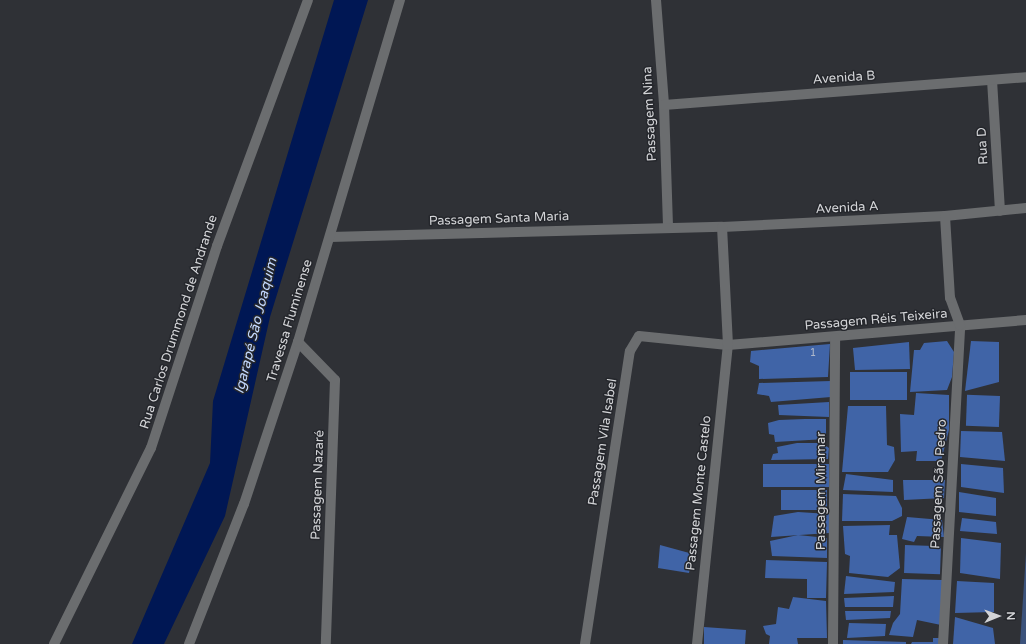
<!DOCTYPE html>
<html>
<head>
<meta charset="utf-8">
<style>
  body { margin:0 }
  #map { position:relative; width:1026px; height:644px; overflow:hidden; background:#2f3136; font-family:"Varela Round",sans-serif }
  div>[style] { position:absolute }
  .green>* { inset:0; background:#3c537c }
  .water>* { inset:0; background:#001754 }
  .building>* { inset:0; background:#4064a7; transform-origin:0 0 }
  .minor>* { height:10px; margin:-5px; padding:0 5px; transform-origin:5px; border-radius:5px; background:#6b6d6f }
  span { translate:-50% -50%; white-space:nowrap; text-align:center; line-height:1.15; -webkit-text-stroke:3px #25272c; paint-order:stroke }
  .number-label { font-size:11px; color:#aeb8cb }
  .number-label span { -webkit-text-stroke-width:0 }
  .street-label { font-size:13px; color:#d3d4d7 }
  .water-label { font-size:14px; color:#c2d7fd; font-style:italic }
  .north { position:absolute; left:978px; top:596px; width:40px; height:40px; -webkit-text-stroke:3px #25272c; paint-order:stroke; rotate:89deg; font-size:11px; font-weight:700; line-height:16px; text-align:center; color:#d3d4d7 }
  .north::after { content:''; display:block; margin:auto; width:14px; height:18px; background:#d3d4d7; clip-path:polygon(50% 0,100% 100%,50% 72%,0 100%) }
</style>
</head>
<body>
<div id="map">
  <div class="green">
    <div style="clip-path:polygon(1026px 553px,1026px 644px,1020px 644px)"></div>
  </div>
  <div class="water">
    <div style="clip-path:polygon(334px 0,368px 0,270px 317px,225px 516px,164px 644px,132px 644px,210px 463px,213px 401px)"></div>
  </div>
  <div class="building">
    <div style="clip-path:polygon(947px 341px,954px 352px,952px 377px,947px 390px,910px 392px,914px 350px,920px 350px,924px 343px)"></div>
    <div style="clip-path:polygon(971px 341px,999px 342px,999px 382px,965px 391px)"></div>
    <div style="clip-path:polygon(909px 342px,910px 369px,855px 370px,853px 348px)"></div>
    <div style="clip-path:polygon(830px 344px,828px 377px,759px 379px,759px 366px,750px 362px,751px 351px)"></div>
    <div style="left:907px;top:372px;width:28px;height:57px;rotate:90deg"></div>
    <div style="clip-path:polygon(831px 381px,831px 397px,771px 402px,769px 396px,757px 394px,759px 383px)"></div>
    <div style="clip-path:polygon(916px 393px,949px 395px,949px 430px,941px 461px,916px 461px,917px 451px,901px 452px,900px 414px,914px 415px)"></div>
    <div style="left:1000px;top:396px;width:31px;height:33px;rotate:92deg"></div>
    <div style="clip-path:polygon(829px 402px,829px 417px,779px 415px,778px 405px)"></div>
    <div style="clip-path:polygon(848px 406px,886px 406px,887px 445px,894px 447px,895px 460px,888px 472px,842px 472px)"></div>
    <div style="clip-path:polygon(805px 419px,826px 419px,826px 439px,775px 442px,774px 435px,769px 434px,768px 423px,779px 420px)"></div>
    <div style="clip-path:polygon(961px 431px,1002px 432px,1005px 461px,960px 457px)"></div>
    <div style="clip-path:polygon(797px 443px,822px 443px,829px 448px,828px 459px,771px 460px,773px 454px,778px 453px,777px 447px)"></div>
    <div style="left:763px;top:464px;width:66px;height:23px"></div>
    <div style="clip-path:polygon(961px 464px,1003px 468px,1004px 493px,961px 487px)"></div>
    <div style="clip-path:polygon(846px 474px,893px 480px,893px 492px,843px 490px)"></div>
    <div style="clip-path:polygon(903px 480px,945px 480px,944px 498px,904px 500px)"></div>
    <div style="left:827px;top:490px;width:20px;height:46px;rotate:90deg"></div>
    <div style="clip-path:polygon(959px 492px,996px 498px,996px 516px,959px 512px)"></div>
    <div style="clip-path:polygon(843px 494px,896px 496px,902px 508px,902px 516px,892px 521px,842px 521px)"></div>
    <div style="clip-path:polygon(798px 512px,829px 514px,829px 533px,771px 537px,774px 516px)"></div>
    <div style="clip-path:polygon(907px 517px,942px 520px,944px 537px,917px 536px,914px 542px,902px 539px)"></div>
    <div style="clip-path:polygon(962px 518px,996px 522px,997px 534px,960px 531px)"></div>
    <div style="clip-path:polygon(890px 525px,889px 535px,897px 535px,900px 568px,888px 577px,849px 573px,850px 556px,845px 554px,843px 526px)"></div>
    <div style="clip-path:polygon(798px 535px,827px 538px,827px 558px,772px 556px,770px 541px)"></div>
    <div style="clip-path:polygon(961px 538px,1001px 543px,1000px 579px,960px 573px)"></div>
    <div style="clip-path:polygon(660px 545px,693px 554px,689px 573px,658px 568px)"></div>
    <div style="left:905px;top:545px;width:36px;height:28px;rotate:2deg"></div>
    <div style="clip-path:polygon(766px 560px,827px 562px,826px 598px,807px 598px,807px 579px,765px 578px)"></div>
    <div style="clip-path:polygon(846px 576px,895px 582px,894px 592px,844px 594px)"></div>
    <div style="clip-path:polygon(902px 579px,942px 580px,941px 625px,917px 620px,913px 637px,889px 635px,893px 623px,900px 614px)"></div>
    <div style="clip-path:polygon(957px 581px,994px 583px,994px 612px,955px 613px)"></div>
    <div style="clip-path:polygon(894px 596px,893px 607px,845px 607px,844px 598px)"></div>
    <div style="clip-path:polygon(793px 597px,826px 601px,827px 638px,797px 638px,798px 644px,769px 644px,770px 636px,766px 634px,763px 626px,776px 624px,778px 607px,789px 609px)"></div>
    <div style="clip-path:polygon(845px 611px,891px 611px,890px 618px,846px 620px)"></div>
    <div style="clip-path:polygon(955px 617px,993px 628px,995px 644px,953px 644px)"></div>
    <div style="clip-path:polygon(849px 623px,886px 624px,885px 636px,847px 638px)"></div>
    <div style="clip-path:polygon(704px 627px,746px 630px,745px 644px,704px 644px)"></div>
    <div style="clip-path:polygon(933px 638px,939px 638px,939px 644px,911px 644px,912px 642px,933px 642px)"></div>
    <div style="clip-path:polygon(843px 640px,906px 642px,906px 644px,843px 644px)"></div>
  </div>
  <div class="minor">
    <div style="left:656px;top:0;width:105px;rotate:85.6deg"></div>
    <div style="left:664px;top:105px;width:121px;rotate:88.1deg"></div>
    <div style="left:992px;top:80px;width:131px;rotate:86.5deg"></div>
    <div style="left:664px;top:105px;width:363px;rotate:-4.4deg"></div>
    <div style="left:330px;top:237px;width:392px;rotate:-1.5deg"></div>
    <div style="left:722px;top:227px;width:223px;rotate:-2.8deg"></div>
    <div style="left:945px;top:216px;width:81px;rotate:-5.6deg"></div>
    <div style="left:298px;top:342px;width:53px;rotate:45.8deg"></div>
    <div style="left:335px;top:380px;width:264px;rotate:92deg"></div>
    <div style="left:54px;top:644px;width:219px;rotate:-63.7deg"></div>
    <div style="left:151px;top:448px;width:213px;rotate:-71.9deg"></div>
    <div style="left:217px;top:246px;width:262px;rotate:-69.7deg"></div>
    <div style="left:189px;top:644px;width:150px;rotate:-68.6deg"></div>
    <div style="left:244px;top:504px;width:171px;rotate:-71.6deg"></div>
    <div style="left:298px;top:342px;width:357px;rotate:-73.4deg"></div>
    <div style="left:585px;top:644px;width:296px;rotate:-81.3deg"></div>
    <div style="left:630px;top:351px;width:17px;rotate:-59deg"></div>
    <div style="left:639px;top:336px;width:89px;rotate:5.8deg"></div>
    <div style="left:728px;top:345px;width:299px;rotate:-4.8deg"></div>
    <div style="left:697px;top:644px;width:301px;rotate:-84.1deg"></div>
    <div style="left:728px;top:345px;width:118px;rotate:-92.9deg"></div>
    <div style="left:833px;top:644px;width:306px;rotate:-89.6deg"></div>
    <div style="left:943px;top:644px;width:319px;rotate:-86.9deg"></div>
    <div style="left:960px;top:325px;width:29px;rotate:-110deg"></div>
    <div style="left:950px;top:298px;width:82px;rotate:-93.5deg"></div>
  </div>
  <div class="number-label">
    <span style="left:813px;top:353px">1</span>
  </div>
  <div class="street-label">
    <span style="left:844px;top:78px;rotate:-4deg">Avenida B</span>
    <span style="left:650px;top:114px;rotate:-93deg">Passagem Nina</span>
    <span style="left:983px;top:146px;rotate:-93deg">Rua D</span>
    <span style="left:847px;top:208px;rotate:-3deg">Avenida A</span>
    <span style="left:499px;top:219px;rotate:-2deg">Passagem Santa Maria</span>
    <span style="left:876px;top:320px;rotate:-5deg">Passagem Réis Teixeira</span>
    <span style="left:290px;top:321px;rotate:-73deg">Travessa Fluminense</span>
    <span style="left:179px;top:322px;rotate:-72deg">Rua Carlos Drummond de Andrande</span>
    <span style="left:603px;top:442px;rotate:-81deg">Passagem Vila Isabel</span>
    <span style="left:939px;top:484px;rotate:-87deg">Passagem São Pedro</span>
    <span style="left:318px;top:485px;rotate:-88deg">Passagem Nazaré</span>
    <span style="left:821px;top:491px;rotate:-90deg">Passagem Miramar</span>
    <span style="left:699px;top:493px;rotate:-84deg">Passagem Monte Castelo</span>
  </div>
  <div class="water-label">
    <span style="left:256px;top:326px;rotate:-76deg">Igarapé São Joaquim</span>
  </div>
  <div class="north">N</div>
</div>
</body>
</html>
